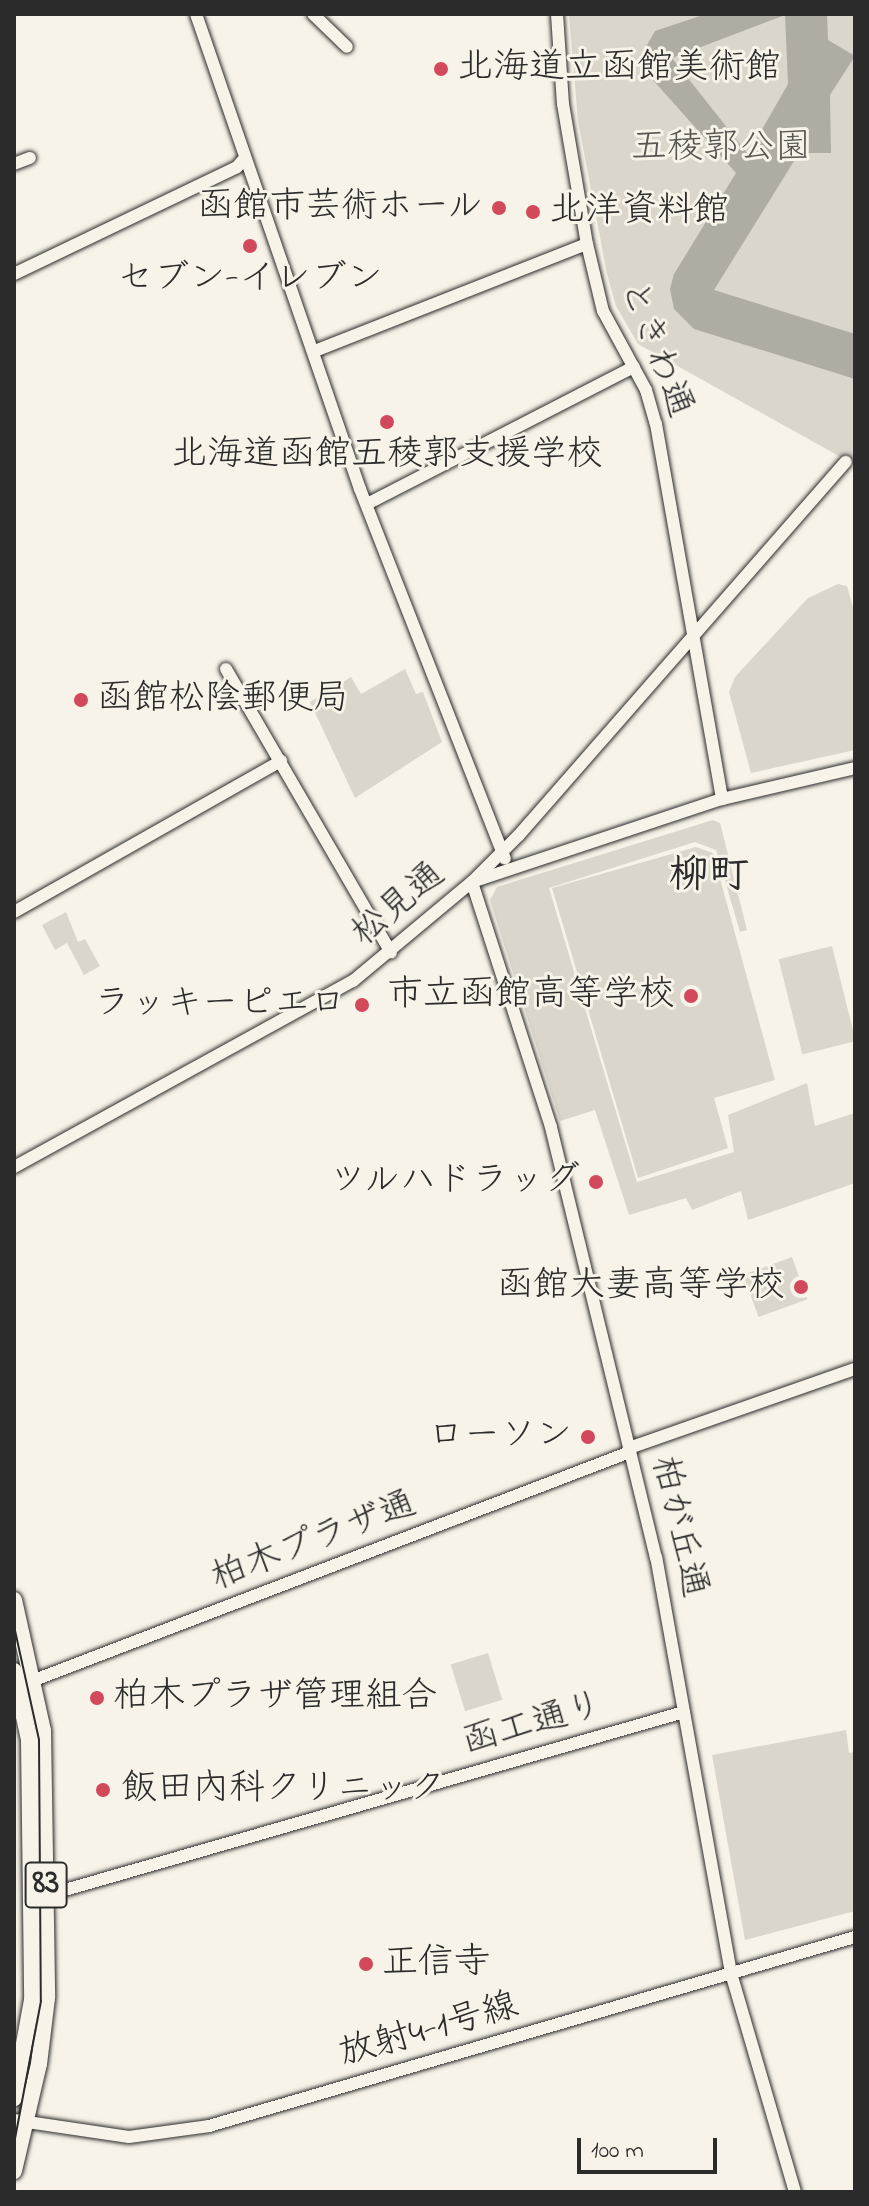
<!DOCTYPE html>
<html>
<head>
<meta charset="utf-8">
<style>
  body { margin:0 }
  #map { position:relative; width:869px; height:2206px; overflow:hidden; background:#f7f3e8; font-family:"Indie Flower","Klee One",sans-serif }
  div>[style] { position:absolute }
  .green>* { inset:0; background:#dad6cc; transform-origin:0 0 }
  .water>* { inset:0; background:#afaca4 }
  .roads { filter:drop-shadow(0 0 2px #2b2b2b) drop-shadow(0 0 2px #2b2b2b) }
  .minor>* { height:12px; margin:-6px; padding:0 6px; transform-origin:6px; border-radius:6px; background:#f7f3e8 }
  .major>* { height:16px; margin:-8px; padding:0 8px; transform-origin:8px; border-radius:8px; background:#f7f3e8 }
  .tram>* { height:2px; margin:-1px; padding:0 1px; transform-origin:1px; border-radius:1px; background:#2b2b2b }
  .dots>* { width:22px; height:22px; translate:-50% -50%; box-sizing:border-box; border:4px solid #f7f3e8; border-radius:50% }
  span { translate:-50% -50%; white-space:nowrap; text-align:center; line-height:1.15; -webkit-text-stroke:6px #f7f3e8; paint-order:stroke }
  .shield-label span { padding:2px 6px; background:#f7f3e8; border:2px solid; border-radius:6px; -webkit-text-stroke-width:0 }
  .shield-label { font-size:34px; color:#2b2b2b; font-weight:700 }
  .poi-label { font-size:36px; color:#2b2b2b }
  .left { translate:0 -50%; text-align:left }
  .right { translate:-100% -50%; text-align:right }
  .park-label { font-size:36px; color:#575653 }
  .street-label { font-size:36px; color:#2b2b2b }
  .quarter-label { font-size:40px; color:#2b2b2b; font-weight:700 }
  .frame { position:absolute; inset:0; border:16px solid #2b2b2b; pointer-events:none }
  .scale { position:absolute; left:577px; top:2138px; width:140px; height:36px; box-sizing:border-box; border:4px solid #2b2b2b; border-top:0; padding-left:10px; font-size:24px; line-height:28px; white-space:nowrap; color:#2b2b2b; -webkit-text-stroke:6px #f7f3e8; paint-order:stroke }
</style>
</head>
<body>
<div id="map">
  <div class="green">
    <div style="clip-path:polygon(569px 14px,855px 14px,855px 465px,638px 344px,616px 306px,607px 274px,578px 121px)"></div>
    <div style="clip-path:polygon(838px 584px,847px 586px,855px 615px,855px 750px,751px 773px,729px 692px,735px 677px,808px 598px)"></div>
    <div style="clip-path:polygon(405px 669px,416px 694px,423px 692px,442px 742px,355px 798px,310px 702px,351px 677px,361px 694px)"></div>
    <div style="clip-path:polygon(713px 820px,720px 823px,747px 930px,740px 932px,716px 850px,695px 842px,549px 888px,637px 1182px,734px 1152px,728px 1115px,807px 1083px,815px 1126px,855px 1113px,855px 1183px,748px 1220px,741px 1191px,692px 1210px,686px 1198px,629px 1215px,595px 1110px,560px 1121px,490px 900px,497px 887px)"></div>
    <div style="clip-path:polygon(696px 847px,713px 853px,775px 1080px,714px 1098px,728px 1148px,638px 1178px,552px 888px)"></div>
    <div style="clip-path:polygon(66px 912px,78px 942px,85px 939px,100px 966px,84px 975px,67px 943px,55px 950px,42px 925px)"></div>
    <div style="left:832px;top:946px;width:98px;height:55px;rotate:76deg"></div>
    <div style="left:792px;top:1257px;width:45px;height:52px;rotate:70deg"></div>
    <div style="left:488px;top:1653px;width:49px;height:39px;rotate:73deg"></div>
    <div style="clip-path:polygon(846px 1730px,849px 1753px,855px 1752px,855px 1911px,745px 1940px,712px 1755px)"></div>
  </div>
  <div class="water">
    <div style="clip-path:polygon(evenodd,706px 14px,827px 14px,828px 40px,855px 56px,830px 95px,831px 153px,799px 153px,714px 290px,855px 334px,855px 379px,694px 329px,674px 309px,670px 289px,674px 274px,736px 173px,644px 70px,640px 57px,655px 31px,706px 14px,785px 15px,788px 84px,748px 154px,672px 58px,785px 15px)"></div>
  </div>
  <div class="roads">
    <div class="minor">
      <div style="left:196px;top:14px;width:503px;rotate:70.95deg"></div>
      <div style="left:360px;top:489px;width:397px;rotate:68.6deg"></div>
      <div style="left:313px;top:14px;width:47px;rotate:44.1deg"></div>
      <div style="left:557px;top:14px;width:90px;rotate:86.2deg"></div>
      <div style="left:563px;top:104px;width:142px;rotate:80.3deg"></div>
      <div style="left:587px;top:244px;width:69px;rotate:76.6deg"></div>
      <div style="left:603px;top:311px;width:90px;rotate:61.4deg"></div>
      <div style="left:646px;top:390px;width:35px;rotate:74deg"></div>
      <div style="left:656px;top:424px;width:381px;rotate:80deg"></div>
      <div style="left:14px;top:164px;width:17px;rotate:-21deg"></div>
      <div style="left:14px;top:274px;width:247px;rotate:-25.6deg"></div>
      <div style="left:237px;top:167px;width:11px;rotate:-49deg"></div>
      <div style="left:315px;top:351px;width:292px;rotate:-21.5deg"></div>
      <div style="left:367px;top:504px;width:300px;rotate:-27.2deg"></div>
      <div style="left:226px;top:669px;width:328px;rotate:59.8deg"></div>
      <div style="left:14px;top:912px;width:307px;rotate:-29.5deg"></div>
      <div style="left:14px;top:1167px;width:387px;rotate:-28.8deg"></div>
      <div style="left:353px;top:981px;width:155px;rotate:-39.8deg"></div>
      <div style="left:472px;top:882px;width:263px;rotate:-18.4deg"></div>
      <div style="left:722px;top:799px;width:137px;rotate:-13.1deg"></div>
      <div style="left:629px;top:1448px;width:239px;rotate:-19.3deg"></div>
      <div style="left:24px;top:1684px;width:649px;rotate:-20.95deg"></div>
      <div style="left:37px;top:1898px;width:673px;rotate:-16.04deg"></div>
      <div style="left:14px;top:2120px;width:116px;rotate:8.4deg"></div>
      <div style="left:129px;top:2137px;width:81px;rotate:-7.8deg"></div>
      <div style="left:209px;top:2126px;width:673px;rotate:-16.31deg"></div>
      <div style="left:795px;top:2192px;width:228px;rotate:-106.3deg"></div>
      <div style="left:731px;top:1973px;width:422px;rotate:-100.2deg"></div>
      <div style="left:656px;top:1558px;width:444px;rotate:-103.7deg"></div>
      <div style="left:551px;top:1127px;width:257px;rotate:-107.9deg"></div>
      <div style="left:472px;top:882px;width:66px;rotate:-45deg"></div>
      <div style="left:519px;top:835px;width:496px;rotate:-48.8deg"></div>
    </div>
    <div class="major">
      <div style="left:14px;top:1600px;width:134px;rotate:77.5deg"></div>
      <div style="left:43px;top:1731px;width:267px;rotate:89.1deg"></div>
      <div style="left:47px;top:1998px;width:66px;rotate:96.9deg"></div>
      <div style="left:39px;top:2064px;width:110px;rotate:103.2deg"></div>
      <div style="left:14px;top:1671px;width:71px;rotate:77.7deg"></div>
      <div style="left:29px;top:1740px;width:260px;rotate:89.3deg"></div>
      <div style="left:32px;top:2000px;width:100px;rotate:100.4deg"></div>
    </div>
  </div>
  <div class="tram">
    <div style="left:14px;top:1626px;width:117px;rotate:77.6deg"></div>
    <div style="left:39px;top:1740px;width:261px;rotate:89.6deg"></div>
    <div style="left:41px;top:2001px;width:146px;rotate:100.7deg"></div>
  </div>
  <div class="dots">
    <div style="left:441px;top:69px;background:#d1495b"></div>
    <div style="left:499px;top:208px;background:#d1495b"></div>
    <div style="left:533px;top:212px;background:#d1495b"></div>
    <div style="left:250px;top:246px;background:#d1495b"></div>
    <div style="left:387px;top:422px;background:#d1495b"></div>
    <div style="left:81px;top:700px;background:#d1495b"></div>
    <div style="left:691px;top:996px;background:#d1495b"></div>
    <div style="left:362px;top:1005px;background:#d1495b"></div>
    <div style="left:596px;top:1182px;background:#d1495b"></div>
    <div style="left:801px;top:1287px;background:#d1495b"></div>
    <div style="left:588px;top:1437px;background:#d1495b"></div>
    <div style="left:97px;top:1698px;background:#d1495b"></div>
    <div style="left:103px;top:1790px;background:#d1495b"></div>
    <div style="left:366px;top:1964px;background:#d1495b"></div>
  </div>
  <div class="shield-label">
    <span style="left:46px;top:1885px">83</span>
  </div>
  <div class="poi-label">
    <span class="left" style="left:457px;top:69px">北海道立函館美術館</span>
    <span class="right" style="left:483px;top:208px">函館市芸術ホール</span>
    <span class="left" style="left:549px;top:212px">北洋資料館</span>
    <span style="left:250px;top:280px">セブン-イレブン</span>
    <span style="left:387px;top:456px">北海道函館五稜郭支援学校</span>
    <span class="left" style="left:97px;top:700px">函館松陰郵便局</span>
    <span class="right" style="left:675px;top:996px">市立函館高等学校</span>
    <span class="right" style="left:346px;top:1005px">ラッキーピエロ</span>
    <span class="right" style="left:580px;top:1182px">ツルハドラッグ</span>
    <span class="right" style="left:785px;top:1287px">函館大妻高等学校</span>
    <span class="right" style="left:572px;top:1437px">ローソン</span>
    <span class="left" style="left:113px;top:1698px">柏木プラザ管理組合</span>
    <span class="left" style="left:121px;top:1790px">飯田內科クリニック</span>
    <span class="left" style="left:382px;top:1964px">正信寺</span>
  </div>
  <div class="park-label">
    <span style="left:721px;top:149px">五稜郭公園</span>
  </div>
  <div class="street-label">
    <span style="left:655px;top:349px;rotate:69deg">ときわ通</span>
    <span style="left:399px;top:905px;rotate:-40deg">松見通</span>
    <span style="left:678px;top:1527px;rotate:77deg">柏が丘通</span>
    <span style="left:314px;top:1542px;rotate:-21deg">柏木プラザ通</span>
    <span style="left:533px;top:1725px;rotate:-16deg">函工通り</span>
    <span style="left:429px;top:2031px;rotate:-16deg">放射4-1号線</span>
  </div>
  <div class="quarter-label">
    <span style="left:709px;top:877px">柳町</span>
  </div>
  <div class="frame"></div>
  <div class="scale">100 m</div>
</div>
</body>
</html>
